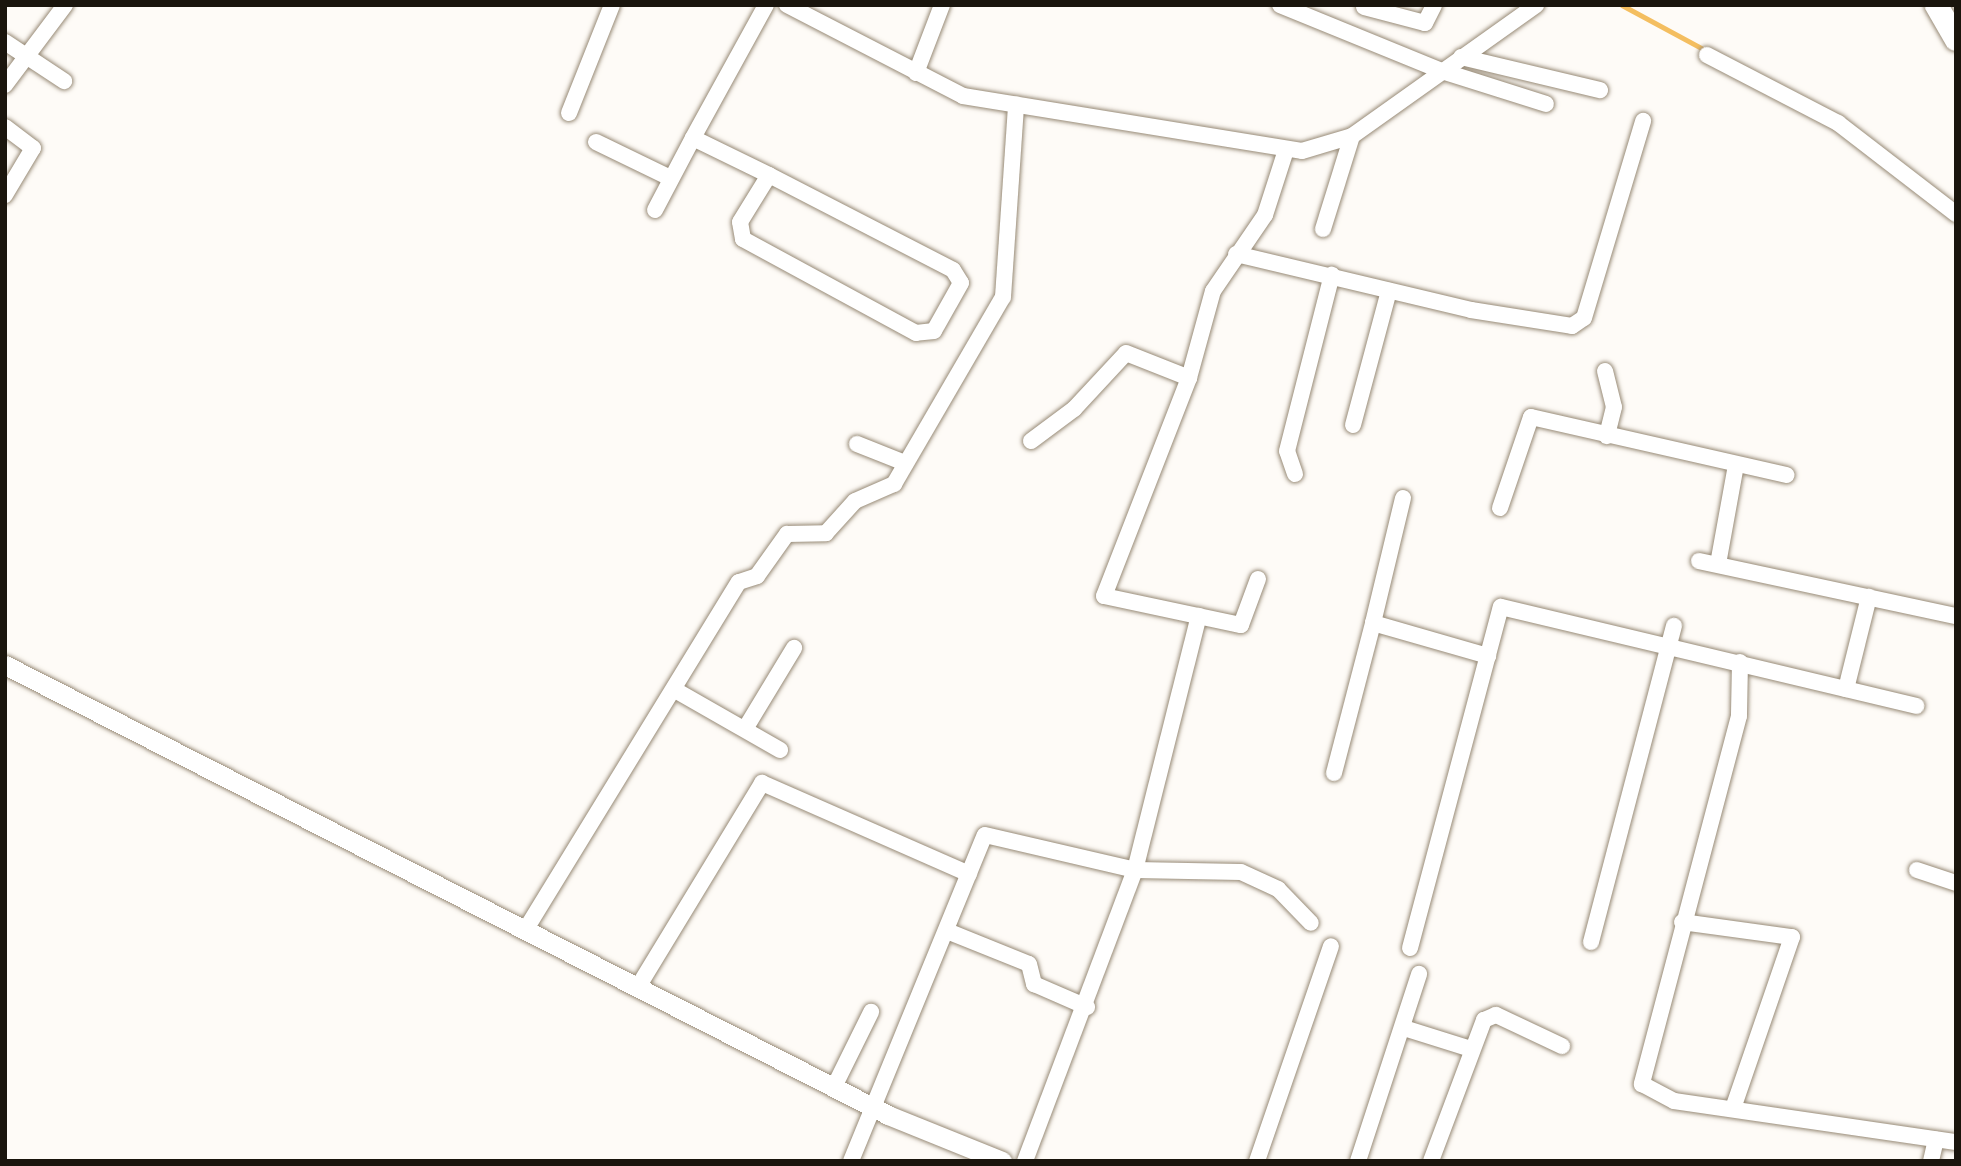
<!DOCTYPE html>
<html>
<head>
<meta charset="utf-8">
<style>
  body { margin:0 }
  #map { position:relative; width:1961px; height:1166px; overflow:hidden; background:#fefbf7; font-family:"Space Grotesk",sans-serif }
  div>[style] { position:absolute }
  .stream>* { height:4.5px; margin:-2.25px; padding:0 2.25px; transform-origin:2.25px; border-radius:2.25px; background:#f4be60 }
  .roads { filter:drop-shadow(0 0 2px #978a76) drop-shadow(0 0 2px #978a76) }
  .minor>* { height:16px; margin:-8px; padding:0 8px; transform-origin:8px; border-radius:8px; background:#fff }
  .tertiary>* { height:19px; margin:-9.5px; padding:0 9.5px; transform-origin:9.5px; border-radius:9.5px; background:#fff }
  .secondary>* { height:23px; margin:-11.5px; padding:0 11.5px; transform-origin:11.5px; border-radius:11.5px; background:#fff }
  span { translate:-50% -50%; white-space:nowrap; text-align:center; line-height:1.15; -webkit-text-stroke:6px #fff; paint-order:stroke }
  .frame { position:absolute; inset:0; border:7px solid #1a150d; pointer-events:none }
</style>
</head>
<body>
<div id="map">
  <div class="stream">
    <div style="left:1622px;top:5px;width:97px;rotate:28.4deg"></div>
  </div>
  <div class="roads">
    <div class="minor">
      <div style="left:766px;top:5px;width:152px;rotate:118.8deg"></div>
      <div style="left:693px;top:138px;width:85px;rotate:26deg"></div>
      <div style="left:769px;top:175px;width:207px;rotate:27.3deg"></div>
      <div style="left:953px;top:270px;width:15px;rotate:58deg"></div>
      <div style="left:961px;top:283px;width:55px;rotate:119.4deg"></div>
      <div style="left:934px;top:331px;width:18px;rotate:174deg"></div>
      <div style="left:916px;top:333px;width:197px;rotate:-151.5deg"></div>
      <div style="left:743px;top:239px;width:17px;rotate:-100deg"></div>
      <div style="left:740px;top:222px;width:55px;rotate:-58.3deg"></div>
      <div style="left:787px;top:5px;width:198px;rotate:27.3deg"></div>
      <div style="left:963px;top:96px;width:343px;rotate:9.2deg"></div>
      <div style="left:1302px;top:151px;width:52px;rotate:-16.7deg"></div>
      <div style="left:1352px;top:136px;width:226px;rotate:-35.4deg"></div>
      <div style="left:1280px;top:5px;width:175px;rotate:22.2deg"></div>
      <div style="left:1442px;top:71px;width:109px;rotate:17.6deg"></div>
      <div style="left:1364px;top:7px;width:63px;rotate:14.7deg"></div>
      <div style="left:1425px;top:23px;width:20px;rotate:-63deg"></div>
      <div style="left:5px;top:42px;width:71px;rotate:33.5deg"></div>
      <div style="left:1707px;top:55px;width:148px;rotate:27.4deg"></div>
      <div style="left:1838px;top:123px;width:149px;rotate:37.6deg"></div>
      <div style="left:1461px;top:57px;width:143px;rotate:13.4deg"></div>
      <div style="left:916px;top:73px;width:73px;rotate:-69.1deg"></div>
      <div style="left:5px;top:85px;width:100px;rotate:-53.1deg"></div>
      <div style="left:569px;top:113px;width:116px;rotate:-68.3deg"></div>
      <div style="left:5px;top:127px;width:35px;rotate:37deg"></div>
      <div style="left:33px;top:148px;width:55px;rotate:120.8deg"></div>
      <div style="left:596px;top:142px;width:82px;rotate:25.9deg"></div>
      <div style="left:655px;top:210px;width:81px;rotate:-62.2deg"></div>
      <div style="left:1323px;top:229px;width:97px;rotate:-72.7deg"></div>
      <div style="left:1236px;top:254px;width:242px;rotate:13.4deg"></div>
      <div style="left:1471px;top:310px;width:102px;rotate:9deg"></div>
      <div style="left:1572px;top:326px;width:14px;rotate:-34deg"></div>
      <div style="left:1584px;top:318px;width:206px;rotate:-73.3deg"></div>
      <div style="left:1605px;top:371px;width:37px;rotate:76deg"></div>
      <div style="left:1614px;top:407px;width:30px;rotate:104deg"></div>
      <div style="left:1189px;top:378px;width:90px;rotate:-74.6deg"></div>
      <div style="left:1213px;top:291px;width:92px;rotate:-55.6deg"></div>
      <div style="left:1265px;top:215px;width:68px;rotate:-72.1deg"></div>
      <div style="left:1353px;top:425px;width:139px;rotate:-75deg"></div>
      <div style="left:1031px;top:441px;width:54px;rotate:-36.7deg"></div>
      <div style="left:1074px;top:409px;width:76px;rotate:-47.1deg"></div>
      <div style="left:1126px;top:353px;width:68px;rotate:21.6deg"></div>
      <div style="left:1189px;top:378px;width:234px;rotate:111.3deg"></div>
      <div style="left:1104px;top:596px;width:140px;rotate:12deg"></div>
      <div style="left:1241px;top:625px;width:49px;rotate:-69.7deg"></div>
      <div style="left:857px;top:444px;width:52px;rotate:21.6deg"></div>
      <div style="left:1295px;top:474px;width:24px;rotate:-109deg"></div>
      <div style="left:1287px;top:451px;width:182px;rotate:-75.7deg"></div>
      <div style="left:1403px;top:498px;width:129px;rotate:103.5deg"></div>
      <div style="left:1373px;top:623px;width:120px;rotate:16deg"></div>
      <div style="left:1500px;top:508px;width:96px;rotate:-71.2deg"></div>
      <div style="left:1531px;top:417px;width:262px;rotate:12.8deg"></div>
      <div style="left:1699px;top:561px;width:263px;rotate:12.1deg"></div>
      <div style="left:1718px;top:564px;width:101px;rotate:-79.7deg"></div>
      <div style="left:1740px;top:662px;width:54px;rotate:91.1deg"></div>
      <div style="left:1739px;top:716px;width:381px;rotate:104.8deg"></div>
      <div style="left:1642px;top:1084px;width:36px;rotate:28deg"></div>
      <div style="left:1674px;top:1101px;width:285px;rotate:8.3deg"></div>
      <div style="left:1846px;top:689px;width:95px;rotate:-76deg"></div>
      <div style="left:675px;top:690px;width:121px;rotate:29.7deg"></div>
      <div style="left:745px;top:729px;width:95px;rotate:-58.8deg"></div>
      <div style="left:1334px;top:773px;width:155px;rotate:-75.4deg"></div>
      <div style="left:1917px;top:870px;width:41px;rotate:18.4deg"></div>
      <div style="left:1682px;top:922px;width:111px;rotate:7.8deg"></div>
      <div style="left:1792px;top:937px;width:178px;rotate:109deg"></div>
      <div style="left:526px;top:929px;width:407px;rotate:-58.5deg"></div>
      <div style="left:739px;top:582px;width:19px;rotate:-18deg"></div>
      <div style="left:757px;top:576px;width:52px;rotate:-54.5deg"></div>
      <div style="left:787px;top:534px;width:39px;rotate:-1deg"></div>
      <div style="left:826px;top:533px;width:43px;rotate:-47.8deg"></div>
      <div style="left:855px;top:501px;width:43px;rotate:-23.6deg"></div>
      <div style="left:894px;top:484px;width:216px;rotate:-59.8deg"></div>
      <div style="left:1003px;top:297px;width:193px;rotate:-86.1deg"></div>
      <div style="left:947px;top:931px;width:88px;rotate:21.9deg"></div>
      <div style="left:1029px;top:964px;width:21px;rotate:76deg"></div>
      <div style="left:1034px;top:984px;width:58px;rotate:23.5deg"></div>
      <div style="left:1591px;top:942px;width:327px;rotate:-75.3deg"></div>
      <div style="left:1410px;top:948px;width:353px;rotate:-75.1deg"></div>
      <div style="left:1501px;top:607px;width:427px;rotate:13.4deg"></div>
      <div style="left:638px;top:987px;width:239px;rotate:-58.7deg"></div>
      <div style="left:762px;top:783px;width:226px;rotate:23.7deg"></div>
      <div style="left:1404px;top:1028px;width:70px;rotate:17.4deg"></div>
      <div style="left:834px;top:1087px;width:84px;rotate:-63.7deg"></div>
      <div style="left:851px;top:1161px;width:352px;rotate:-67.7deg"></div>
      <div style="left:985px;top:835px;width:154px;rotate:13.1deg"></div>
      <div style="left:1135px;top:870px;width:106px;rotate:1.1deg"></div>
      <div style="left:1241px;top:872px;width:41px;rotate:24.7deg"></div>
      <div style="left:1278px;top:889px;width:47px;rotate:45.9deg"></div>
      <div style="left:1025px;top:1161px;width:311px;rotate:-69.3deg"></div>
      <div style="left:1135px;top:870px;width:262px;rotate:-75.9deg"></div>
      <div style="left:1257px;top:1161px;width:227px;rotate:-71deg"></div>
      <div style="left:1358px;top:1161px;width:197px;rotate:-71.9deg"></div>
      <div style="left:1431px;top:1161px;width:151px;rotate:-69.4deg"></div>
      <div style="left:1484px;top:1020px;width:13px;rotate:-23deg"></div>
      <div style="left:1496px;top:1015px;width:73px;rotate:25.2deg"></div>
      <div style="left:1931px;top:1161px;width:22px;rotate:-77deg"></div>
    </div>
    <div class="tertiary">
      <div style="left:5px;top:665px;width:991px;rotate:27deg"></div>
      <div style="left:888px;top:1115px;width:123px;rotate:22deg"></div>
    </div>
    <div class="secondary">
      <div style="left:1936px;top:5px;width:39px;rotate:60deg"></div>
    </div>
  </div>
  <div class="frame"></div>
</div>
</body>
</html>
